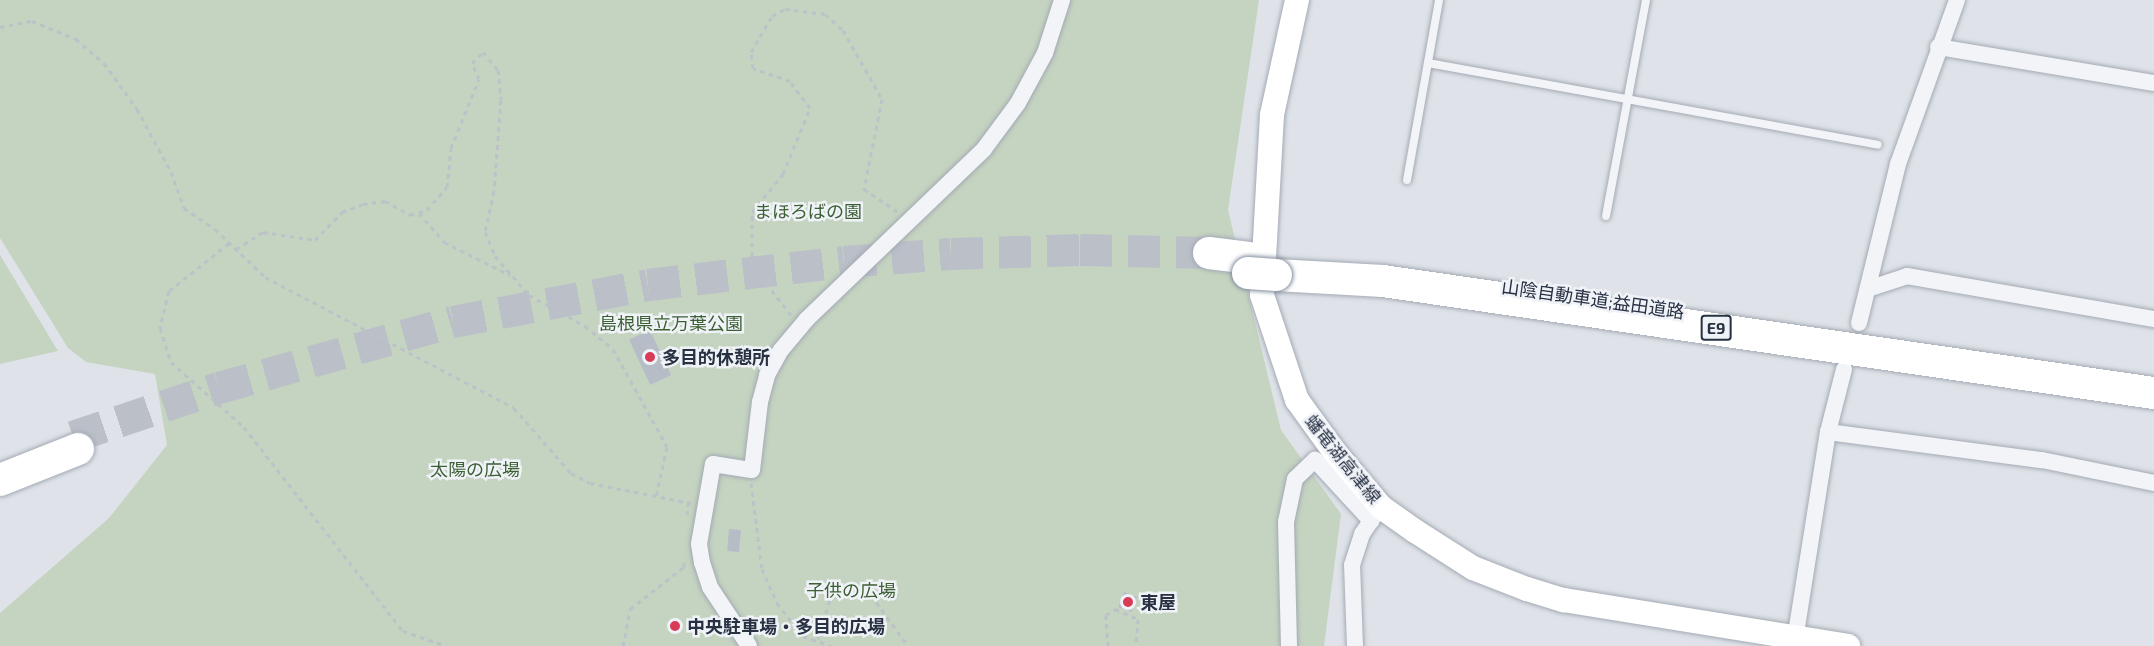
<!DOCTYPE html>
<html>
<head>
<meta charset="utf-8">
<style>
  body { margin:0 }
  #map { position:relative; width:2154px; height:646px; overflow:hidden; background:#dfe3e9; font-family:"Exo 2","Noto Sans JP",sans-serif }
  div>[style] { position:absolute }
  .green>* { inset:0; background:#c5d4c0 }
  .building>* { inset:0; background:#b6bdc7; transform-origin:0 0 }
  .highway-tunnel>* { height:32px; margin-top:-16px; transform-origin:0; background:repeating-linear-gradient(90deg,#babfc8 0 32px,transparent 0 48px) }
  .path>* { height:3px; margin-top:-1.5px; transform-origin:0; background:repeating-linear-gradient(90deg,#bdc1c8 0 4.5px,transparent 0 9px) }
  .roads { filter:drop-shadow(0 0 2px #a4aab4) drop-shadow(0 0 2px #a4aab4) }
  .lane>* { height:8px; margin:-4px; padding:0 4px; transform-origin:4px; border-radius:4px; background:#f2f4f7 }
  .street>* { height:16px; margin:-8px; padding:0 8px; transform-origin:8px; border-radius:8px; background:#f2f4f7 }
  .secondary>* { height:24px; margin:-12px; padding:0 12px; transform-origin:12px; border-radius:12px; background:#fff }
  .highway>* { height:32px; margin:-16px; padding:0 16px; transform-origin:16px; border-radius:16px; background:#fff }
  .bridges { filter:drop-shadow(0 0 2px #8591a1) drop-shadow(0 0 2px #8591a1) }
  .highway-bridge>* { height:32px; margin:-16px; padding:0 16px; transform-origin:16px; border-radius:16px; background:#fff }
  .dots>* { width:16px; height:16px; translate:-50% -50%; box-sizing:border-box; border:3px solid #eff2f7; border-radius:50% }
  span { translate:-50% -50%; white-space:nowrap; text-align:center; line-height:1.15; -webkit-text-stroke:5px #eff2f7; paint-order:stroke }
  .shield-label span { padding:2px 4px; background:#eff2f7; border:2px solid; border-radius:4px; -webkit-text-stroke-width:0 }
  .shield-label { font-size:16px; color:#273142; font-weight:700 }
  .park-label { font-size:18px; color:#3c5f33 }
  .street-label { font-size:18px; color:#273142 }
  .poi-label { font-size:18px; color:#273142; font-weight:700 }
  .left { translate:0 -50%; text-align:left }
</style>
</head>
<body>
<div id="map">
  <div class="green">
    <div style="clip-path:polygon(0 0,1259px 0,1228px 210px,1281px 430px,1341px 514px,1324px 646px,0 646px,0 613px,109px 518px,167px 445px,155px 374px,86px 362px,68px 348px,0 238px)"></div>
    <div style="clip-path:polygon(0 255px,58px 351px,0 364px)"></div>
  </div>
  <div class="building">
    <div style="left:650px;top:330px;width:50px;height:23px;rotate:65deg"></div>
    <div style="left:729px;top:529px;width:12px;height:22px;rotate:5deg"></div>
    <div style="left:1124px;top:592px;width:14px;height:16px;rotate:21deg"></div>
  </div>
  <div class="highway-tunnel">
    <div style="left:73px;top:437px;width:154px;rotate:-18.6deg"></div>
    <div style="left:219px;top:388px;width:243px;rotate:-15.8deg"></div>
    <div style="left:453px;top:322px;width:198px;rotate:-10.7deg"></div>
    <div style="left:648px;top:285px;width:197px;rotate:-6.7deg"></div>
    <div style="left:844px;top:262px;width:107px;rotate:-4.3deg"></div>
    <div style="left:951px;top:254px;width:129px;rotate:-1.8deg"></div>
    <div style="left:1080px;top:250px;width:129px;rotate:1.3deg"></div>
  </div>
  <div class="path">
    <div style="left:0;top:27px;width:33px;rotate:-11deg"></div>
    <div style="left:32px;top:21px;width:48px;rotate:22.2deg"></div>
    <div style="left:76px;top:39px;width:37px;rotate:41deg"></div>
    <div style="left:104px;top:63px;width:57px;rotate:54.3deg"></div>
    <div style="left:137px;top:109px;width:72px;rotate:61.6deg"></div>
    <div style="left:171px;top:172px;width:38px;rotate:70deg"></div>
    <div style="left:184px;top:208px;width:37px;rotate:34deg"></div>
    <div style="left:215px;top:229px;width:69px;rotate:43.8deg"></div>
    <div style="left:265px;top:277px;width:281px;rotate:27.7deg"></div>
    <div style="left:514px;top:408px;width:86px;rotate:48.8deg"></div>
    <div style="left:571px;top:473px;width:21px;rotate:28deg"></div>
    <div style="left:590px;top:483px;width:103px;rotate:11.2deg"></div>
    <div style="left:419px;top:213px;width:38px;rotate:49deg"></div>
    <div style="left:444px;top:242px;width:74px;rotate:26.6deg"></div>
    <div style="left:229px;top:243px;width:77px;rotate:141.3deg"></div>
    <div style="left:169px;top:291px;width:38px;rotate:104deg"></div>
    <div style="left:160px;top:328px;width:36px;rotate:72deg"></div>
    <div style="left:171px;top:362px;width:98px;rotate:41.7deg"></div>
    <div style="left:244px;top:427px;width:259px;rotate:52.1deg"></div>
    <div style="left:403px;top:631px;width:46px;rotate:18.8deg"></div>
    <div style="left:236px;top:249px;width:32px;rotate:-32deg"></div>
    <div style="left:263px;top:232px;width:53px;rotate:8.7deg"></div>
    <div style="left:315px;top:240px;width:39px;rotate:-46deg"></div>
    <div style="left:342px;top:212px;width:22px;rotate:-21deg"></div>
    <div style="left:363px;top:204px;width:22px;rotate:-8deg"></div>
    <div style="left:385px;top:201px;width:29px;rotate:29deg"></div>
    <div style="left:410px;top:215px;width:18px;rotate:-16deg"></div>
    <div style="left:427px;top:210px;width:30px;rotate:-49deg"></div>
    <div style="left:447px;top:187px;width:39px;rotate:-84deg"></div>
    <div style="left:451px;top:148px;width:74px;rotate:-67.9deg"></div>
    <div style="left:479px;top:79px;width:17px;rotate:-114deg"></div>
    <div style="left:472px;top:63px;width:16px;rotate:-45deg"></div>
    <div style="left:483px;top:52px;width:23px;rotate:50deg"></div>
    <div style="left:498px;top:70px;width:30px;rotate:84deg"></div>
    <div style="left:501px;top:100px;width:91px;rotate:94.4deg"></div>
    <div style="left:494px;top:191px;width:42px;rotate:102.4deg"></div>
    <div style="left:485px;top:232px;width:26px;rotate:67deg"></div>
    <div style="left:495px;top:256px;width:52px;rotate:48.9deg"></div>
    <div style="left:529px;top:295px;width:64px;rotate:29deg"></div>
    <div style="left:585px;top:326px;width:36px;rotate:39deg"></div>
    <div style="left:613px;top:349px;width:112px;rotate:61.1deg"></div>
    <div style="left:667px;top:447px;width:51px;rotate:102.4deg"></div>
    <div style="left:791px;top:315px;width:63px;rotate:-128deg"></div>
    <div style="left:752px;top:265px;width:53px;rotate:-90deg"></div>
    <div style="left:752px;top:212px;width:49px;rotate:-50.8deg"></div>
    <div style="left:783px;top:174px;width:71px;rotate:-67.8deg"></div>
    <div style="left:810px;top:108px;width:34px;rotate:-127deg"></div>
    <div style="left:790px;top:81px;width:39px;rotate:-161deg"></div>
    <div style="left:753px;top:68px;width:16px;rotate:-97deg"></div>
    <div style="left:751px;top:52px;width:42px;rotate:-59.7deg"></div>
    <div style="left:772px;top:16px;width:15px;rotate:-28deg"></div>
    <div style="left:785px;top:9px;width:40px;rotate:7.1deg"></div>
    <div style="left:825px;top:14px;width:24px;rotate:42deg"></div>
    <div style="left:843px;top:30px;width:79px;rotate:60.5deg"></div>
    <div style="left:882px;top:99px;width:92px;rotate:101.3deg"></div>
    <div style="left:864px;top:189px;width:40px;rotate:34deg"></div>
    <div style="left:751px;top:483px;width:87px;rotate:82.7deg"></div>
    <div style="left:762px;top:569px;width:37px;rotate:66deg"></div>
    <div style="left:777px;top:603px;width:42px;rotate:51.8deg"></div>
    <div style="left:803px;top:636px;width:30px;rotate:20deg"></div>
    <div style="left:687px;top:515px;width:12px;rotate:-85deg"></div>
    <div style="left:818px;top:639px;width:42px;rotate:-73.3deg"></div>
    <div style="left:830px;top:599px;width:20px;rotate:-33deg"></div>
    <div style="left:847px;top:588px;width:25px;rotate:16deg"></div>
    <div style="left:871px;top:595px;width:63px;rotate:54deg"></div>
    <div style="left:623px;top:646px;width:38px;rotate:-79deg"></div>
    <div style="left:630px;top:609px;width:68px;rotate:-37.9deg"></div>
    <div style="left:684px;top:567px;width:9px;rotate:-90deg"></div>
    <div style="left:1108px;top:646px;width:31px;rotate:-94deg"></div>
    <div style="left:1106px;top:615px;width:11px;rotate:-34deg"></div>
    <div style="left:1115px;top:609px;width:25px;rotate:23deg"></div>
    <div style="left:1138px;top:619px;width:27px;rotate:94deg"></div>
  </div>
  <div class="roads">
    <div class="lane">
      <div style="left:1428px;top:63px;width:457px;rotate:10.3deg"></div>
      <div style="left:1407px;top:180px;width:183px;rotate:-79.9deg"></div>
      <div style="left:1606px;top:216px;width:220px;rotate:-79.5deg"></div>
    </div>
    <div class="street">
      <div style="left:1938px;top:47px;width:219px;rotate:9.5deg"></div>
      <div style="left:1868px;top:289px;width:41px;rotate:-18.4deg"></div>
      <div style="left:1907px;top:276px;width:251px;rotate:9.9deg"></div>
      <div style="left:1859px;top:323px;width:164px;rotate:-76.2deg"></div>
      <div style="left:1898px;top:164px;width:174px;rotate:-70.2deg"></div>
      <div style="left:1828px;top:432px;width:216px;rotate:7.5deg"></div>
      <div style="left:2042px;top:460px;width:114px;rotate:11.6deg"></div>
      <div style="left:749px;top:646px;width:71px;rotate:-123.5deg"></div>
      <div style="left:710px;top:587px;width:25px;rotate:-108deg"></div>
      <div style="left:702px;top:563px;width:19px;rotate:-99deg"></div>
      <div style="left:699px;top:544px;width:81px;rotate:-80.1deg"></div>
      <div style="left:713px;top:464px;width:39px;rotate:9deg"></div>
      <div style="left:752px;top:470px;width:68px;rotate:-83.3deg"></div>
      <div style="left:760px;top:402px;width:28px;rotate:-75deg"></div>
      <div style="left:767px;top:375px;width:29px;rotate:-61deg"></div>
      <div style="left:781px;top:350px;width:40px;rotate:-50deg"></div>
      <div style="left:807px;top:319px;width:245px;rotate:-43.8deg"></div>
      <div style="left:984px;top:149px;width:57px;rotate:-53.5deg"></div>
      <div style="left:1018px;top:103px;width:57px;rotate:-61.6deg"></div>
      <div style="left:1045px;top:53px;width:56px;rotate:-72.2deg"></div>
      <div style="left:1289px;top:646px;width:124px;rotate:-91.4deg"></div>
      <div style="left:1286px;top:522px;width:44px;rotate:-78.2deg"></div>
      <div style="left:1295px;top:479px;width:28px;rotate:-44deg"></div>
      <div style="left:1315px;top:460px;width:83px;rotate:47.4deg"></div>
      <div style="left:1355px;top:646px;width:81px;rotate:-92.1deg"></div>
      <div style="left:1352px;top:565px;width:33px;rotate:-72deg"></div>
      <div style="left:1362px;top:534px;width:27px;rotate:-56deg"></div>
      <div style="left:1794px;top:646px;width:217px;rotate:-81deg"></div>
      <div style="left:1828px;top:432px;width:65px;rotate:-75.7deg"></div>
    </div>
    <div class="secondary">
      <div style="left:1297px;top:0;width:118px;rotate:102.3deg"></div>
      <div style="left:1272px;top:115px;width:180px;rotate:93.2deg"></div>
      <div style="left:1262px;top:295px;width:111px;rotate:71.6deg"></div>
      <div style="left:1297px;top:400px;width:62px;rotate:54.2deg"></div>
      <div style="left:1333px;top:450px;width:75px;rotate:49.9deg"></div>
      <div style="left:1381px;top:507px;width:42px;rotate:35.2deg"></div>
      <div style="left:1415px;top:531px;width:69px;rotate:32.5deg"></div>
      <div style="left:1473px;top:568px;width:58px;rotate:21.3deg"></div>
      <div style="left:1527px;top:589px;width:39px;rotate:17deg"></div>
      <div style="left:1564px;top:600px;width:288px;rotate:9.2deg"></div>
    </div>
    <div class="highway">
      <div style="left:1209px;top:253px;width:40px;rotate:7.1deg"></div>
      <div style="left:1276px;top:275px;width:107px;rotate:3.2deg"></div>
      <div style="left:1383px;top:281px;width:779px;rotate:8.27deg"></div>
      <div style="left:0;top:480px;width:84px;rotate:-21.7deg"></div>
    </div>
  </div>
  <div class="bridges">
    <div class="highway-bridge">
      <div style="left:1248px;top:273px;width:28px;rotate:4deg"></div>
    </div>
  </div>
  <div class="dots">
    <div style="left:650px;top:357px;background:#d83b56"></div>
    <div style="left:1128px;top:602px;background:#d83b56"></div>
    <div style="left:675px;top:626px;background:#d83b56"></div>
  </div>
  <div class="shield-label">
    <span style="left:1716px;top:328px">E9</span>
  </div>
  <div class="park-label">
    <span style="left:808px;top:211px">まほろばの園</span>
    <span style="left:671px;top:323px">島根県立万葉公園</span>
    <span style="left:475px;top:469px">太陽の広場</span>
    <span style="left:851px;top:590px">子供の広場</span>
  </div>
  <div class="street-label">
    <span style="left:1593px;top:299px;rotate:8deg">山陰自動車道;益田道路</span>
    <span style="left:1343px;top:459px;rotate:51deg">蟠竜湖高津線</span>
  </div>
  <div class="poi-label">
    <span class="left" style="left:662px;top:357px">多目的休憩所</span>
    <span class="left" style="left:1140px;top:602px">東屋</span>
    <span class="left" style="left:687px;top:626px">中央駐車場・多目的広場</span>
  </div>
</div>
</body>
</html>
